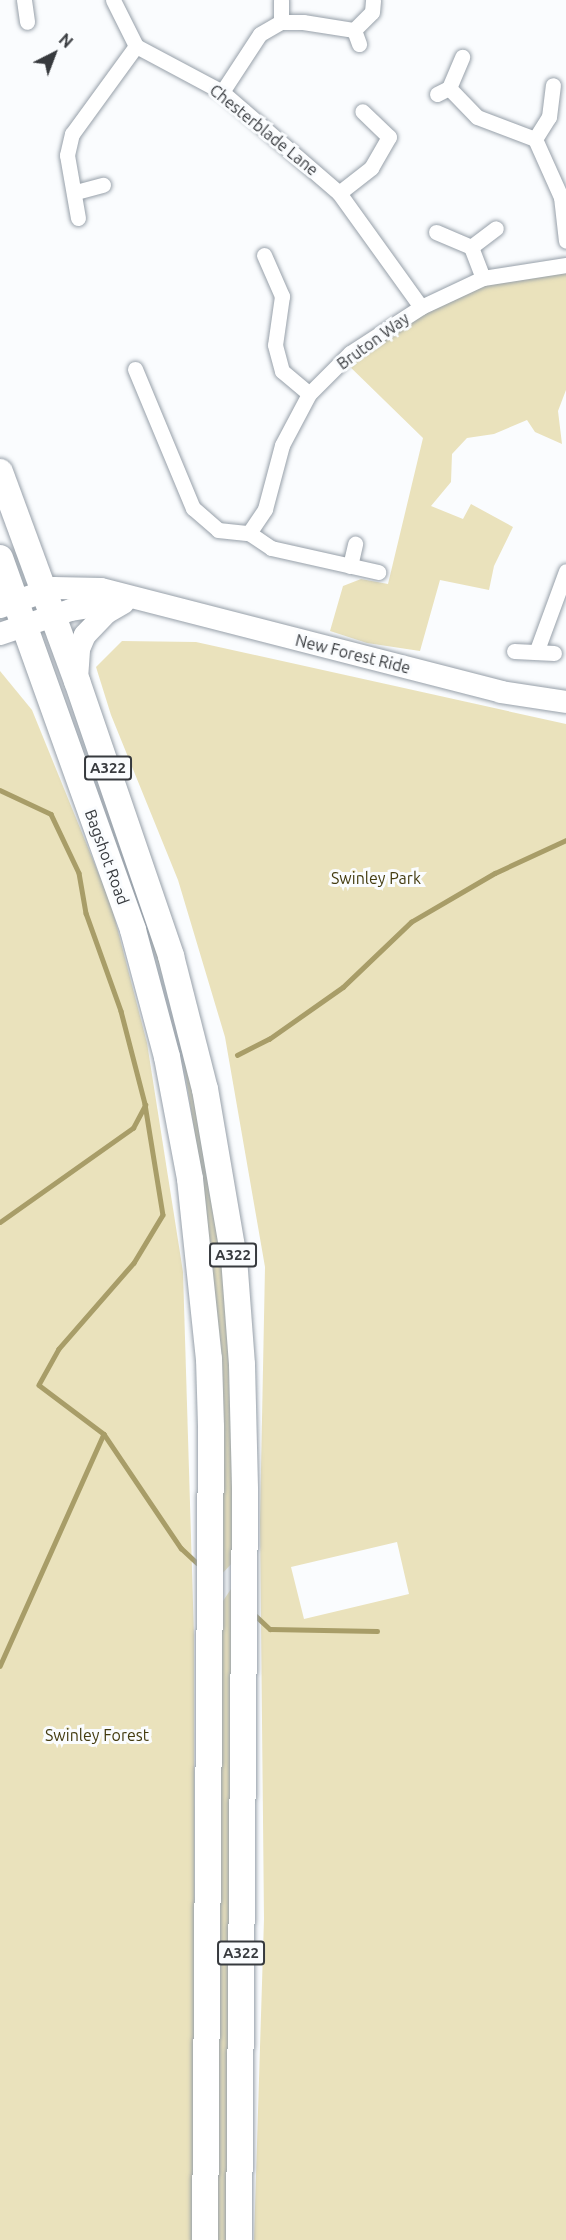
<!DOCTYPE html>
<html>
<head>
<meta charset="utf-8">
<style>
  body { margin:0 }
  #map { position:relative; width:566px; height:2240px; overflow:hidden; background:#fafcfe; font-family:Ubuntu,sans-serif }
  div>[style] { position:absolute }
  .green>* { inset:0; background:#eae2bc }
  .stream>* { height:4.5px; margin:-2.25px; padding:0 2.25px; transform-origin:2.25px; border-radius:2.25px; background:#a89d68 }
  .roads { filter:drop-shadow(0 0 2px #97a0a9) drop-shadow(0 0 2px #97a0a9) }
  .minor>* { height:15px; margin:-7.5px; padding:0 7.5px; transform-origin:7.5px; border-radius:7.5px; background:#fff }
  .secondary>* { height:22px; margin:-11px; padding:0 11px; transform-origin:11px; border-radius:11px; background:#fff }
  .trunk>* { height:26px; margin:-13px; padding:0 13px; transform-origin:13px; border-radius:13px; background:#fff }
  span { translate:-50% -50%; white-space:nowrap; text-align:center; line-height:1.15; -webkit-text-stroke:6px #fafcfe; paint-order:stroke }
  .shield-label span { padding:2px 4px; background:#fafcfe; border:2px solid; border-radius:4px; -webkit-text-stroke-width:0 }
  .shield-label { font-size:15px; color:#373a3e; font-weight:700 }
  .street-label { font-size:16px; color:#373a3e }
  .park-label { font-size:16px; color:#433b0f }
  .north { position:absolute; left:24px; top:24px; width:60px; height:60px; -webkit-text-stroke:4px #fafcfe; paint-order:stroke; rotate:42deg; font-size:16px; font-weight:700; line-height:24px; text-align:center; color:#373a3e }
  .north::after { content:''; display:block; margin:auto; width:21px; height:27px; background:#373a3e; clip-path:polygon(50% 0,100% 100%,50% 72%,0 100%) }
</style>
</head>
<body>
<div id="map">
  <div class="green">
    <div style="clip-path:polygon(566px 265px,566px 390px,558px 411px,562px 444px,535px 432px,527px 420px,494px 434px,467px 438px,452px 454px,451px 482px,431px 506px,463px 519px,471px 504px,513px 527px,494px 566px,489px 590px,440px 580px,420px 651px,367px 643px,330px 631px,343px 586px,361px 579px,388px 584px,423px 438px,343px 360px,483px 278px)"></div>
    <div style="clip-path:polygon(evenodd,122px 641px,196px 642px,566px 724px,566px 2240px,254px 2240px,264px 1919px,260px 1521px,265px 1267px,225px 1037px,178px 880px,111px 715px,96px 667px,122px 641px,397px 1542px,409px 1594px,304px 1619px,291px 1567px,397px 1542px)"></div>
    <div style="clip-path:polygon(0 671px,32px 710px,111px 904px,147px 1043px,183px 1272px,194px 1636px,195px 2240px,0 2240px)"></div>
    <div style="clip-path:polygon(115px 814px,185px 1046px,216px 1214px,228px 1322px,235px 1560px,219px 1577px,206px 1261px,196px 1142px,183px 1058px,165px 984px,112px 817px)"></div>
    <div style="clip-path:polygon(235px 1583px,230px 2240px,212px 2240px,219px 1607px)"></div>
  </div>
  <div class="stream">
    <div style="left:0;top:790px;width:56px;rotate:25.2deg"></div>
    <div style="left:51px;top:814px;width:65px;rotate:64.6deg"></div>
    <div style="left:79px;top:873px;width:41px;rotate:80.1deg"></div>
    <div style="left:86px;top:913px;width:104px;rotate:70.3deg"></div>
    <div style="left:121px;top:1011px;width:96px;rotate:75.5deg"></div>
    <div style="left:145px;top:1104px;width:112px;rotate:80.8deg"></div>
    <div style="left:163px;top:1215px;width:56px;rotate:121.1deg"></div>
    <div style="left:134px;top:1263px;width:114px;rotate:131.1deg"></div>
    <div style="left:59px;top:1349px;width:41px;rotate:119.1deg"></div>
    <div style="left:39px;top:1385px;width:81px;rotate:37deg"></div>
    <div style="left:104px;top:1434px;width:254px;rotate:114.1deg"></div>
    <div style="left:237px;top:1055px;width:36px;rotate:-27deg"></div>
    <div style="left:269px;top:1039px;width:90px;rotate:-35.1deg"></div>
    <div style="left:343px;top:987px;width:94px;rotate:-43.7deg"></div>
    <div style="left:411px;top:922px;width:97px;rotate:-30.3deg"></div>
    <div style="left:495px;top:873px;width:78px;rotate:-24.9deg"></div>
    <div style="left:0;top:1222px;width:163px;rotate:-35.3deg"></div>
    <div style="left:133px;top:1128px;width:26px;rotate:-62deg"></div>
    <div style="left:104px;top:1434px;width:138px;rotate:56deg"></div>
    <div style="left:181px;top:1548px;width:22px;rotate:43deg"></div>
    <div style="left:256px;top:1616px;width:19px;rotate:43deg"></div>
    <div style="left:270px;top:1629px;width:107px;rotate:1.1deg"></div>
  </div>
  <div class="roads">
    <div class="minor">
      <div style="left:24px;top:0;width:22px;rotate:82deg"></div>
      <div style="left:113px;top:0;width:51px;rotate:63.4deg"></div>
      <div style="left:136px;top:46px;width:98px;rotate:28.1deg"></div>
      <div style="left:222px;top:92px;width:155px;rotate:40.8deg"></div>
      <div style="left:339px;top:193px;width:140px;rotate:54.3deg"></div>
      <div style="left:281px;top:0;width:22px;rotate:90deg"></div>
      <div style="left:354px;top:30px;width:25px;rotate:-45deg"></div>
      <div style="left:372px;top:12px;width:12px;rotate:-85deg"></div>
      <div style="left:449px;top:88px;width:34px;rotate:-67deg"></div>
      <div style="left:222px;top:92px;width:69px;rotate:-56.8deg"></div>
      <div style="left:260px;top:34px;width:24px;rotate:-30deg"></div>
      <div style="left:281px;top:22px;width:22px"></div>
      <div style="left:303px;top:22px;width:52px;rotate:8.9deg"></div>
      <div style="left:354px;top:30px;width:15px;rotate:70deg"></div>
      <div style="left:437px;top:94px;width:13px;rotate:-27deg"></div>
      <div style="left:449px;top:88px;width:40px;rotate:46deg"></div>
      <div style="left:477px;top:117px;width:62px;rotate:20.8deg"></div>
      <div style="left:535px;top:139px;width:64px;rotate:65.9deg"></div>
      <div style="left:561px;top:197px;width:44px;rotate:83.5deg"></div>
      <div style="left:535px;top:139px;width:26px;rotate:-58deg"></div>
      <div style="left:549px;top:117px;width:32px;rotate:-83deg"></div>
      <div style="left:76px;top:192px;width:28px;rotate:-15deg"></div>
      <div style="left:339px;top:193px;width:41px;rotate:-38deg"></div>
      <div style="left:371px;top:168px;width:36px;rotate:-60deg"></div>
      <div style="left:389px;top:137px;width:37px;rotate:-136deg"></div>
      <div style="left:78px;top:218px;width:64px;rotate:-99.9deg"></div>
      <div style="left:67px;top:155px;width:22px;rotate:-77deg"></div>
      <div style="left:72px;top:134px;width:109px;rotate:-54deg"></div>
      <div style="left:436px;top:232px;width:38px;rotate:23deg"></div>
      <div style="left:471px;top:247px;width:33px;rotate:69deg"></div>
      <div style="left:471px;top:247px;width:31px;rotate:-37deg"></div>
      <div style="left:264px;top:255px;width:45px;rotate:66.3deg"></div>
      <div style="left:282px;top:296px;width:49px;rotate:98.1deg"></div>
      <div style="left:275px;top:345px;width:27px;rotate:75deg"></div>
      <div style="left:282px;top:371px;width:35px;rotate:40deg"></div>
      <div style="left:135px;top:369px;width:151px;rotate:67.4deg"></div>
      <div style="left:193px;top:508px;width:33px;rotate:41deg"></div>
      <div style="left:218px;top:530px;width:31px;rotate:6deg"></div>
      <div style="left:249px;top:533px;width:29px;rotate:-56deg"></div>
      <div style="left:265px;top:509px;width:66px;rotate:-75.1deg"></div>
      <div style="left:282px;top:445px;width:58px;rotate:-62.1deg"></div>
      <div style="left:309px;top:394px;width:58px;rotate:-45deg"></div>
      <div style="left:350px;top:353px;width:85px;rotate:-32.9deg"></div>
      <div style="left:421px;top:307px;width:68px;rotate:-25.1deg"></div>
      <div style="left:483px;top:278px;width:84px;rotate:-8.9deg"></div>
      <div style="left:249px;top:533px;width:27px;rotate:34deg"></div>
      <div style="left:271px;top:548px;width:110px;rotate:12.6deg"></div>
      <div style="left:350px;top:566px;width:23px;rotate:-77deg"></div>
      <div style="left:537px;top:650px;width:84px;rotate:-69.8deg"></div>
      <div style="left:514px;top:651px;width:40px;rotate:2.9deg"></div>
    </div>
    <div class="secondary">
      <div style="left:0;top:607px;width:57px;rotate:-19.4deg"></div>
      <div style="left:54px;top:588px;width:47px;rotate:1.2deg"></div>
      <div style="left:101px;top:589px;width:413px;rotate:14.4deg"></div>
      <div style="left:501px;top:692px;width:66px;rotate:8.7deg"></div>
      <div style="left:0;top:634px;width:75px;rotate:-18.7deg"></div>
      <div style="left:71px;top:610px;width:52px;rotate:-8.9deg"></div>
      <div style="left:77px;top:679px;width:30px;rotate:-86deg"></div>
      <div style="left:79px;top:649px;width:15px;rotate:-67deg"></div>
      <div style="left:85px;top:635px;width:30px;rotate:-46deg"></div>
      <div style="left:106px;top:613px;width:20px;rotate:-30deg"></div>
    </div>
    <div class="trunk">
      <div style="left:0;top:472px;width:223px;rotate:69.8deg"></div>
      <div style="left:77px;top:681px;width:291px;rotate:71.1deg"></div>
      <div style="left:171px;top:956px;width:137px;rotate:75.7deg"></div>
      <div style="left:205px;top:1089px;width:171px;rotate:80.3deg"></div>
      <div style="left:234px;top:1258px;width:107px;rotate:85.7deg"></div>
      <div style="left:242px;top:1365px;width:125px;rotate:88.6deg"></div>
      <div style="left:245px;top:1490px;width:750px;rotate:90.46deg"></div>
      <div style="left:0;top:558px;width:395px;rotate:70.3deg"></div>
      <div style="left:133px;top:930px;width:131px;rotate:75deg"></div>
      <div style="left:167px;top:1057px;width:124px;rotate:79.3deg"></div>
      <div style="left:190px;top:1179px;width:181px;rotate:84deg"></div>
      <div style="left:209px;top:1359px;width:68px;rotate:88.3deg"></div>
      <div style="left:211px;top:1427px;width:813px;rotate:90.42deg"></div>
    </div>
  </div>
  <div class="shield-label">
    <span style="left:108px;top:768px">A322</span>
    <span style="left:233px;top:1255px">A322</span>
    <span style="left:241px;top:1953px">A322</span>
  </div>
  <div class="street-label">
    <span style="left:264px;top:130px;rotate:39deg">Chesterblade Lane</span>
    <span style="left:373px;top:341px;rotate:-36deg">Bruton Way</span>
    <span style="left:353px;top:654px;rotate:14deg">New Forest Ride</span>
    <span style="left:107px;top:857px;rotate:70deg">Bagshot Road</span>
  </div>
  <div class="park-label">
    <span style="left:376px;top:878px">Swinley Park</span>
    <span style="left:97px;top:1735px">Swinley Forest</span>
  </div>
  <div class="north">N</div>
</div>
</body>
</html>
